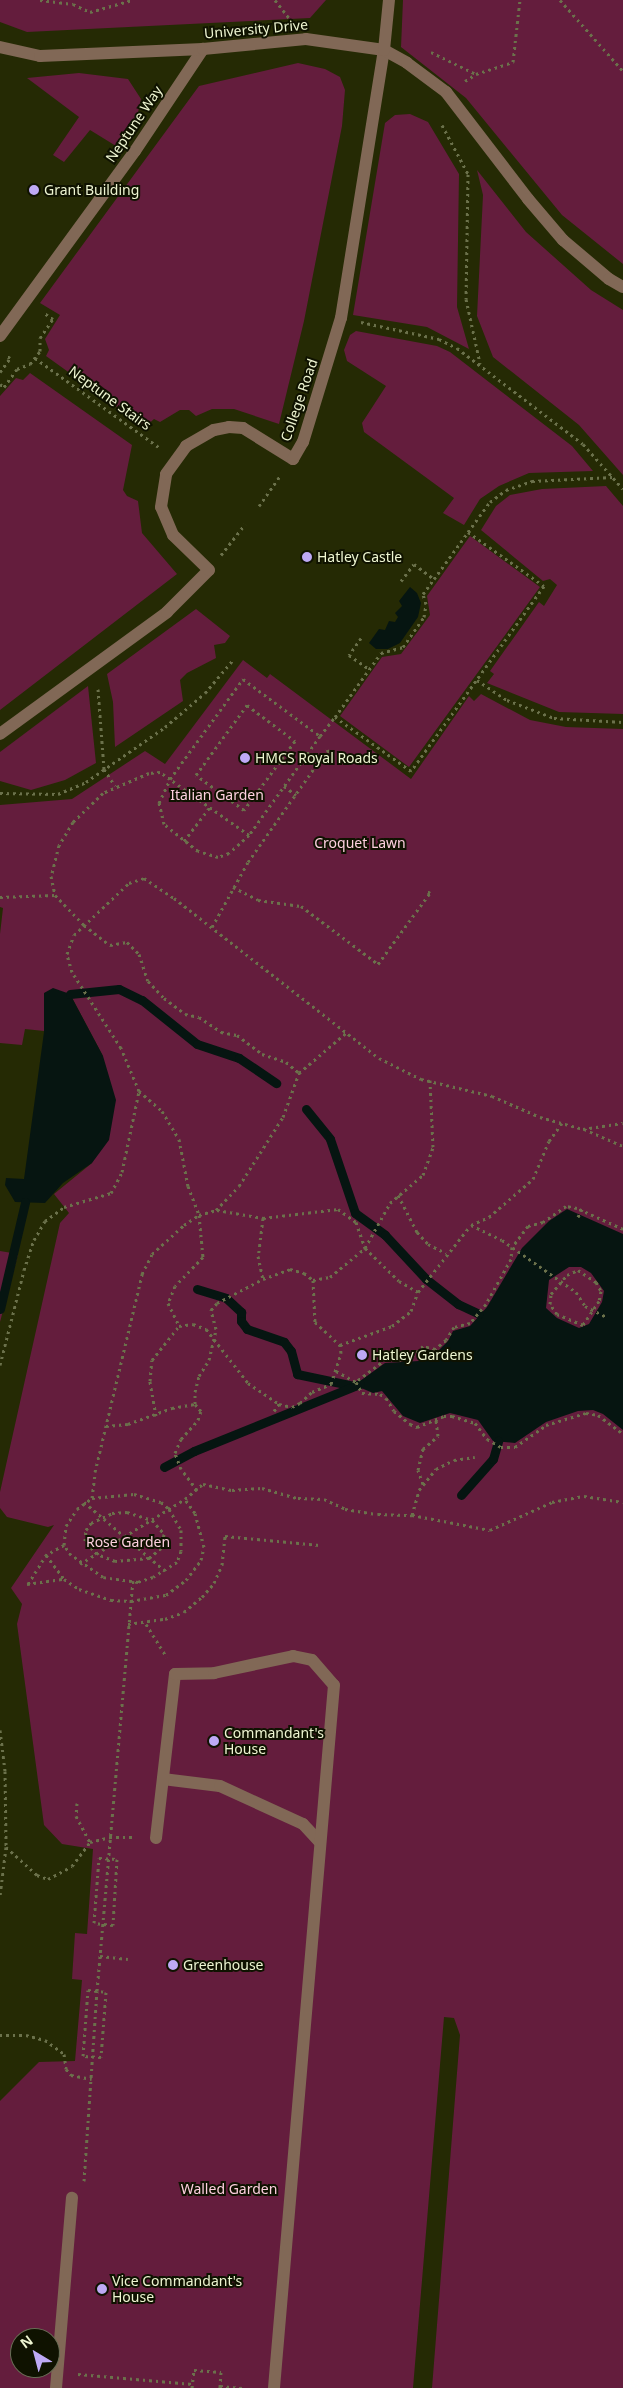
<!DOCTYPE html>
<html>
<head>
<meta charset="utf-8">
<style>
  body { margin:0 }
  #map { position:relative; width:623px; height:2388px; overflow:hidden; background:#252a04; font-family:"Noto Sans",sans-serif }
  div>[style] { position:absolute }
  .green>* { inset:0; background:#641d3d }
  .water>* { inset:0; background:#061511 }
  .stream>* { height:9px; margin:-4.5px; padding:0 4.5px; transform-origin:4.5px; border-radius:4.5px; background:#061511 }
  .path>* { height:3px; margin-top:-1.5px; transform-origin:0; background:repeating-linear-gradient(90deg,#6b714b 0 2.5px,transparent 0 6.5px) }
  .lane>* { height:12px; margin:-6px; padding:0 6px; transform-origin:6px; border-radius:6px; background:#816856 }
  .street>* { height:12px; margin:-6px; padding:0 6px; transform-origin:6px; border-radius:6px; background:#816856 }
  .dots>* { width:14px; height:14px; translate:-50% -50%; box-sizing:border-box; border:2px solid #0f1200; border-radius:50% }
  span { translate:-50% -50%; white-space:nowrap; text-align:center; line-height:1.15; -webkit-text-stroke:4px #0f1200; paint-order:stroke }
  .street-label { font-size:14px; color:#eef5d1 }
  .poi-label { font-size:14px; color:#eef5d1 }
  .left { translate:0 -50%; text-align:left }
  .park-label { font-size:14px; color:#fed0df }
  .north { position:absolute; left:10px; top:2328px; width:50px; height:50px; box-sizing:border-box; background:#0f1200; border:1px solid #686d54; border-radius:50%; rotate:323deg; font-size:14px; font-weight:700; line-height:20px; text-align:center; color:#eef5d1 }
  .north::after { content:''; display:block; margin:auto; width:18px; height:22px; background:#bea9f5; clip-path:polygon(50% 0,100% 100%,50% 72%,0 100%) }
</style>
</head>
<body>
<div id="map">
  <div class="green">
    <div style="clip-path:polygon(0 0,326px 0,310px 18px,27px 32px,0 22px)"></div>
    <div style="clip-path:polygon(403px 0,623px 0,623px 264px,562px 215px,466px 98px,401px 47px)"></div>
    <div style="clip-path:polygon(298px 63px,325px 69px,340px 77px,345px 90px,342px 126px,304px 321px,279px 424px,234px 409px,212px 409px,196px 416px,189px 410px,180px 410px,160px 422px,154px 419px,145px 427px,46px 356px,49px 350px,45px 339px,60px 315px,40px 303px,199px 86px)"></div>
    <div style="clip-path:polygon(79px 73px,128px 79px,141px 99px,137px 117px,116px 146px,90px 130px,64px 162px,53px 155px,79px 117px,27px 78px)"></div>
    <div style="clip-path:polygon(410px 114px,428px 122px,459px 174px,457px 307px,469px 349px,427px 327px,353px 315px,385px 123px,395px 115px)"></div>
    <div style="clip-path:polygon(477px 170px,526px 232px,591px 290px,623px 310px,623px 475px,579px 425px,493px 357px,477px 316px,483px 195px)"></div>
    <div style="clip-path:polygon(356px 331px,437px 346px,450px 352px,572px 446px,593px 471px,529px 473px,499px 486px,480px 499px,464px 525px,443px 513px,454px 498px,364px 432px,362px 423px,386px 386px,347px 361px,344px 350px,350px 335px)"></div>
    <div style="clip-path:polygon(30px 373px,132px 445px,123px 490px,127px 496px,138px 501px,142px 533px,177px 574px,0 710px,0 396px,16px 378px,23px 380px)"></div>
    <div style="clip-path:polygon(606px 486px,623px 506px,623px 714px,559px 712px,487px 683px,494px 674px,490px 671px,539px 602px,544px 606px,557px 585px,550px 579px,543px 581px,481px 530px,496px 506px,510px 495px,542px 489px)"></div>
    <div style="clip-path:polygon(470px 536px,540px 587px,409px 767px,340px 716px,382px 657px,401px 654px,430px 615px,427px 596px)"></div>
    <div style="clip-path:polygon(196px 609px,230px 636px,225px 643px,214px 645px,216px 658px,187px 673px,180px 680px,183px 701px,115px 747px,113px 702px,107px 674px)"></div>
    <div style="clip-path:polygon(evenodd,243px 660px,267px 678px,270px 674px,411px 779px,469px 696px,474px 701px,481px 694px,530px 720px,566px 727px,623px 729px,623px 2388px,432px 2388px,460px 2035px,454px 2018px,444px 2017px,413px 2388px,0 2388px,0 2101px,39px 2062px,75px 2061px,82px 1980px,72px 1979px,75px 1933px,87px 1934px,93px 1849px,62px 1844px,44px 1825px,17px 1624px,22px 1604px,11px 1588px,54px 1525px,48px 1527px,7px 1517px,0 1508px,0 1492px,60px 1223px,69px 1213px,54px 1194px,92px 1163px,103px 1056px,70px 994px,44px 993px,44px 1031px,25px 1029px,22px 1045px,0 1043px,0 934px,3px 908px,0 907px,0 805px,72px 799px,145px 751px,165px 764px,243px 660px,20px 2338px,50px 2338px,50px 2368px,20px 2368px,20px 2338px)"></div>
    <div style="clip-path:polygon(88px 686px,96px 763px,65px 780px,31px 790px,0 781px,0 752px)"></div>
    <div style="clip-path:polygon(0 1251px,18px 1254px,0 1322px)"></div>
  </div>
  <div class="water">
    <div style="clip-path:polygon(410px 587px,417px 593px,421px 603px,418px 617px,400px 643px,388px 649px,376px 649px,369px 643px,379px 629px,385px 630px,389px 621px,395px 622px,398px 617px,395px 613px,402px 606px,399px 601px)"></div>
    <div style="clip-path:polygon(53px 988px,70px 994px,103px 1056px,116px 1100px,109px 1140px,92px 1163px,63px 1183px,45px 1203px,15px 1202px,5px 1185px,6px 1178px,24px 1179px,44px 1032px,44px 993px)"></div>
    <div style="clip-path:polygon(evenodd,567px 1209px,623px 1234px,623px 1430px,603px 1414px,593px 1410px,578px 1411px,546px 1422px,515px 1443px,493px 1441px,478px 1420px,450px 1413px,420px 1423px,403px 1416px,382px 1391px,373px 1393px,359px 1387px,360px 1381px,385px 1363px,419px 1361px,424px 1348px,437px 1352px,448px 1341px,453px 1331px,470px 1326px,487px 1307px,522px 1248px,549px 1221px,567px 1209px,569px 1267px,581px 1267px,591px 1273px,604px 1291px,602px 1302px,589px 1324px,579px 1328px,557px 1318px,546px 1308px,549px 1280px,569px 1267px)"></div>
  </div>
  <div class="stream">
    <div style="left:70px;top:994px;width:49px;rotate:-5.8deg"></div>
    <div style="left:119px;top:989px;width:25px;rotate:26deg"></div>
    <div style="left:142px;top:1000px;width:70px;rotate:38.7deg"></div>
    <div style="left:197px;top:1044px;width:44px;rotate:18.4deg"></div>
    <div style="left:239px;top:1058px;width:45px;rotate:34deg"></div>
    <div style="left:306px;top:1109px;width:38px;rotate:51deg"></div>
    <div style="left:330px;top:1139px;width:78px;rotate:71.3deg"></div>
    <div style="left:355px;top:1213px;width:37px;rotate:36deg"></div>
    <div style="left:385px;top:1235px;width:60px;rotate:47deg"></div>
    <div style="left:426px;top:1279px;width:41px;rotate:38deg"></div>
    <div style="left:458px;top:1304px;width:23px;rotate:25deg"></div>
    <div style="left:197px;top:1289px;width:30px;rotate:17deg"></div>
    <div style="left:226px;top:1298px;width:21px;rotate:43deg"></div>
    <div style="left:241px;top:1312px;width:9px;rotate:90deg"></div>
    <div style="left:241px;top:1321px;width:10px;rotate:53deg"></div>
    <div style="left:247px;top:1329px;width:39px;rotate:19deg"></div>
    <div style="left:284px;top:1342px;width:11px;rotate:52deg"></div>
    <div style="left:291px;top:1351px;width:24px;rotate:75deg"></div>
    <div style="left:297px;top:1374px;width:58px;rotate:11.9deg"></div>
    <div style="left:0;top:1309px;width:110px;rotate:-76.8deg"></div>
    <div style="left:164px;top:1467px;width:34px;rotate:-28deg"></div>
    <div style="left:194px;top:1451px;width:179px;rotate:-22deg"></div>
    <div style="left:461px;top:1495px;width:48px;rotate:-48.4deg"></div>
    <div style="left:493px;top:1459px;width:19px;rotate:-74deg"></div>
  </div>
  <div class="path">
    <div style="left:40px;top:0;width:33px;rotate:7deg"></div>
    <div style="left:73px;top:4px;width:19px;rotate:25deg"></div>
    <div style="left:90px;top:12px;width:44px;rotate:-15.9deg"></div>
    <div style="left:275px;top:0;width:24px;rotate:52deg"></div>
    <div style="left:560px;top:0;width:95px;rotate:48.4deg"></div>
    <div style="left:431px;top:52px;width:50px;rotate:26.1deg"></div>
    <div style="left:476px;top:74px;width:39px;rotate:-18deg"></div>
    <div style="left:513px;top:62px;width:62px;rotate:-83.6deg"></div>
    <div style="left:465px;top:81px;width:13px;rotate:-32deg"></div>
    <div style="left:442px;top:125px;width:55px;rotate:62deg"></div>
    <div style="left:468px;top:174px;width:125px;rotate:90.9deg"></div>
    <div style="left:466px;top:299px;width:66px;rotate:77.7deg"></div>
    <div style="left:361px;top:322px;width:80px;rotate:12.3deg"></div>
    <div style="left:439px;top:339px;width:20px;rotate:27deg"></div>
    <div style="left:457px;top:348px;width:158px;rotate:37.3deg"></div>
    <div style="left:583px;top:444px;width:60px;rotate:48.4deg"></div>
    <div style="left:35px;top:358px;width:154px;rotate:35.8deg"></div>
    <div style="left:0;top:372px;width:17px;rotate:-54deg"></div>
    <div style="left:10px;top:358px;width:5px;rotate:-143deg"></div>
    <div style="left:0;top:384px;width:5px;rotate:37deg"></div>
    <div style="left:4px;top:387px;width:22px;rotate:-54deg"></div>
    <div style="left:17px;top:369px;width:14px;rotate:-21deg"></div>
    <div style="left:30px;top:364px;width:16px;rotate:-52deg"></div>
    <div style="left:40px;top:351px;width:13px;rotate:-90deg"></div>
    <div style="left:40px;top:338px;width:23px;rotate:-56deg"></div>
    <div style="left:53px;top:319px;width:11px;rotate:-146deg"></div>
    <div style="left:259px;top:506px;width:38px;rotate:-55deg"></div>
    <div style="left:468px;top:532px;width:93px;rotate:35.4deg"></div>
    <div style="left:544px;top:586px;width:228px;rotate:125.7deg"></div>
    <div style="left:411px;top:771px;width:93px;rotate:-144.6deg"></div>
    <div style="left:335px;top:717px;width:79px;rotate:-54.3deg"></div>
    <div style="left:381px;top:653px;width:23px;rotate:-15deg"></div>
    <div style="left:403px;top:647px;width:37px;rotate:-55deg"></div>
    <div style="left:424px;top:617px;width:13px;rotate:-81deg"></div>
    <div style="left:426px;top:604px;width:10px;rotate:-107deg"></div>
    <div style="left:423px;top:594px;width:19px;rotate:-54deg"></div>
    <div style="left:434px;top:579px;width:58px;rotate:-54.1deg"></div>
    <div style="left:468px;top:532px;width:37px;rotate:-54deg"></div>
    <div style="left:490px;top:502px;width:20px;rotate:-37deg"></div>
    <div style="left:506px;top:490px;width:28px;rotate:-19deg"></div>
    <div style="left:532px;top:481px;width:81px;rotate:-2.8deg"></div>
    <div style="left:221px;top:555px;width:39px;rotate:-52deg"></div>
    <div style="left:401px;top:581px;width:21px;rotate:-53deg"></div>
    <div style="left:414px;top:564px;width:25px;rotate:37deg"></div>
    <div style="left:361px;top:638px;width:21px;rotate:125deg"></div>
    <div style="left:349px;top:655px;width:24px;rotate:35deg"></div>
    <div style="left:243px;top:679px;width:96px;rotate:36.5deg"></div>
    <div style="left:320px;top:736px;width:122px;rotate:125.6deg"></div>
    <div style="left:249px;top:835px;width:97px;rotate:-144.7deg"></div>
    <div style="left:170px;top:779px;width:124px;rotate:-53.9deg"></div>
    <div style="left:477px;top:680px;width:36px;rotate:34deg"></div>
    <div style="left:507px;top:700px;width:50px;rotate:21deg"></div>
    <div style="left:554px;top:718px;width:69px;rotate:3.3deg"></div>
    <div style="left:98px;top:689px;width:80px;rotate:85.7deg"></div>
    <div style="left:104px;top:769px;width:20px;rotate:57deg"></div>
    <div style="left:247px;top:705px;width:60px;rotate:36.9deg"></div>
    <div style="left:295px;top:741px;width:86px;rotate:126.5deg"></div>
    <div style="left:244px;top:810px;width:59px;rotate:-143.9deg"></div>
    <div style="left:196px;top:775px;width:87px;rotate:-53.9deg"></div>
    <div style="left:320px;top:736px;width:24px;rotate:-52deg"></div>
    <div style="left:284px;top:786px;width:15px;rotate:37deg"></div>
    <div style="left:0;top:793px;width:58px;rotate:1deg"></div>
    <div style="left:58px;top:794px;width:30px;rotate:-23deg"></div>
    <div style="left:86px;top:782px;width:96px;rotate:-34.8deg"></div>
    <div style="left:165px;top:727px;width:52px;rotate:-40.4deg"></div>
    <div style="left:205px;top:693px;width:42px;rotate:-49.8deg"></div>
    <div style="left:249px;top:835px;width:27px;rotate:138deg"></div>
    <div style="left:229px;top:853px;width:12px;rotate:160deg"></div>
    <div style="left:218px;top:857px;width:21px;rotate:-163deg"></div>
    <div style="left:198px;top:851px;width:43px;rotate:-141.5deg"></div>
    <div style="left:164px;top:824px;width:22px;rotate:-103deg"></div>
    <div style="left:159px;top:803px;width:26px;rotate:-65deg"></div>
    <div style="left:170px;top:779px;width:12px;rotate:-145deg"></div>
    <div style="left:160px;top:772px;width:11px;rotate:175deg"></div>
    <div style="left:149px;top:773px;width:50px;rotate:156.5deg"></div>
    <div style="left:103px;top:793px;width:42px;rotate:136deg"></div>
    <div style="left:73px;top:822px;width:27px;rotate:121deg"></div>
    <div style="left:59px;top:845px;width:32px;rotate:104deg"></div>
    <div style="left:51px;top:876px;width:19px;rotate:78deg"></div>
    <div style="left:55px;top:895px;width:42px;rotate:46deg"></div>
    <div style="left:84px;top:925px;width:33px;rotate:38deg"></div>
    <div style="left:110px;top:945px;width:17px;rotate:-10deg"></div>
    <div style="left:127px;top:942px;width:17px;rotate:45deg"></div>
    <div style="left:139px;top:954px;width:28px;rotate:72deg"></div>
    <div style="left:148px;top:981px;width:23px;rotate:47deg"></div>
    <div style="left:164px;top:998px;width:26px;rotate:37deg"></div>
    <div style="left:185px;top:1014px;width:14px;rotate:12deg"></div>
    <div style="left:199px;top:1017px;width:27px;rotate:34deg"></div>
    <div style="left:221px;top:1032px;width:16px;rotate:11deg"></div>
    <div style="left:237px;top:1035px;width:31px;rotate:37deg"></div>
    <div style="left:262px;top:1054px;width:25px;rotate:18deg"></div>
    <div style="left:286px;top:1062px;width:17px;rotate:40deg"></div>
    <div style="left:184px;top:841px;width:43px;rotate:-52.6deg"></div>
    <div style="left:233px;top:887px;width:28px;rotate:27deg"></div>
    <div style="left:258px;top:900px;width:43px;rotate:7.9deg"></div>
    <div style="left:301px;top:906px;width:96px;rotate:37deg"></div>
    <div style="left:378px;top:964px;width:88px;rotate:-53.8deg"></div>
    <div style="left:430px;top:893px;width:5px;rotate:-143deg"></div>
    <div style="left:0;top:897px;width:55px;rotate:-2.1deg"></div>
    <div style="left:212px;top:927px;width:74px;rotate:-61deg"></div>
    <div style="left:248px;top:862px;width:137px;rotate:-54.8deg"></div>
    <div style="left:327px;top:750px;width:5px;rotate:37deg"></div>
    <div style="left:139px;top:1091px;width:30px;rotate:41deg"></div>
    <div style="left:162px;top:1111px;width:33px;rotate:59deg"></div>
    <div style="left:179px;top:1139px;width:48px;rotate:79.2deg"></div>
    <div style="left:188px;top:1186px;width:31px;rotate:69deg"></div>
    <div style="left:199px;top:1215px;width:42px;rotate:84.6deg"></div>
    <div style="left:203px;top:1257px;width:40px;rotate:134deg"></div>
    <div style="left:175px;top:1286px;width:18px;rotate:112deg"></div>
    <div style="left:168px;top:1303px;width:25px;rotate:64deg"></div>
    <div style="left:584px;top:1129px;width:43px;rotate:23.6deg"></div>
    <div style="left:398px;top:1195px;width:42px;rotate:62.8deg"></div>
    <div style="left:417px;top:1232px;width:16px;rotate:47deg"></div>
    <div style="left:428px;top:1244px;width:20px;rotate:27deg"></div>
    <div style="left:217px;top:1210px;width:47px;rotate:9.9deg"></div>
    <div style="left:263px;top:1218px;width:38px;rotate:97deg"></div>
    <div style="left:258px;top:1256px;width:24px;rotate:78deg"></div>
    <div style="left:263px;top:1279px;width:29px;rotate:-20deg"></div>
    <div style="left:290px;top:1269px;width:15px;rotate:16deg"></div>
    <div style="left:304px;top:1273px;width:11px;rotate:38deg"></div>
    <div style="left:313px;top:1280px;width:17px;rotate:-10deg"></div>
    <div style="left:330px;top:1277px;width:45px;rotate:-39.6deg"></div>
    <div style="left:365px;top:1248px;width:51px;rotate:-60.9deg"></div>
    <div style="left:390px;top:1203px;width:43px;rotate:-40.3deg"></div>
    <div style="left:423px;top:1175px;width:30px;rotate:-70deg"></div>
    <div style="left:433px;top:1147px;width:67px;rotate:-92.6deg"></div>
    <div style="left:578px;top:1217px;width:9px;rotate:-63deg"></div>
    <div style="left:263px;top:1218px;width:76px;rotate:-6.8deg"></div>
    <div style="left:338px;top:1209px;width:22px;rotate:36deg"></div>
    <div style="left:356px;top:1222px;width:28px;rotate:71deg"></div>
    <div style="left:365px;top:1248px;width:47px;rotate:44.1deg"></div>
    <div style="left:399px;top:1281px;width:22px;rotate:30deg"></div>
    <div style="left:471px;top:1225px;width:34px;rotate:26deg"></div>
    <div style="left:502px;top:1240px;width:90px;rotate:35.1deg"></div>
    <div style="left:576px;top:1292px;width:17px;rotate:57deg"></div>
    <div style="left:585px;top:1306px;width:25px;rotate:27deg"></div>
    <div style="left:623px;top:1229px;width:51px;rotate:-155.5deg"></div>
    <div style="left:577px;top:1208px;width:11px;rotate:-170deg"></div>
    <div style="left:566px;top:1206px;width:28px;rotate:145deg"></div>
    <div style="left:543px;top:1222px;width:16px;rotate:165deg"></div>
    <div style="left:528px;top:1226px;width:26px;rotate:127deg"></div>
    <div style="left:512px;top:1247px;width:12px;rotate:95deg"></div>
    <div style="left:511px;top:1259px;width:51px;rotate:119.1deg"></div>
    <div style="left:486px;top:1304px;width:25px;rotate:130deg"></div>
    <div style="left:470px;top:1323px;width:16px;rotate:166deg"></div>
    <div style="left:454px;top:1327px;width:15px;rotate:122deg"></div>
    <div style="left:446px;top:1340px;width:14px;rotate:141deg"></div>
    <div style="left:435px;top:1349px;width:12px;rotate:-166deg"></div>
    <div style="left:423px;top:1346px;width:21px;rotate:137deg"></div>
    <div style="left:408px;top:1360px;width:22px;rotate:-177deg"></div>
    <div style="left:386px;top:1359px;width:38px;rotate:143deg"></div>
    <div style="left:356px;top:1382px;width:13px;rotate:61deg"></div>
    <div style="left:362px;top:1393px;width:18px;rotate:3deg"></div>
    <div style="left:380px;top:1394px;width:7px;rotate:34deg"></div>
    <div style="left:386px;top:1398px;width:15px;rotate:58deg"></div>
    <div style="left:394px;top:1411px;width:21px;rotate:39deg"></div>
    <div style="left:410px;top:1424px;width:8px;rotate:23deg"></div>
    <div style="left:417px;top:1427px;width:29px;rotate:-22deg"></div>
    <div style="left:444px;top:1416px;width:8px"></div>
    <div style="left:452px;top:1416px;width:24px;rotate:17deg"></div>
    <div style="left:475px;top:1423px;width:20px;rotate:53deg"></div>
    <div style="left:487px;top:1439px;width:16px;rotate:30deg"></div>
    <div style="left:501px;top:1447px;width:14px"></div>
    <div style="left:515px;top:1447px;width:38px;rotate:-35deg"></div>
    <div style="left:546px;top:1425px;width:42px;rotate:-16.7deg"></div>
    <div style="left:586px;top:1413px;width:12px;rotate:9deg"></div>
    <div style="left:598px;top:1415px;width:31px;rotate:37deg"></div>
    <div style="left:578px;top:1270px;width:22px;rotate:34deg"></div>
    <div style="left:596px;top:1282px;width:10px;rotate:61deg"></div>
    <div style="left:601px;top:1291px;width:10px;rotate:101deg"></div>
    <div style="left:599px;top:1301px;width:29px;rotate:124deg"></div>
    <div style="left:583px;top:1325px;width:28px;rotate:-157deg"></div>
    <div style="left:557px;top:1314px;width:12px;rotate:-125deg"></div>
    <div style="left:550px;top:1304px;width:10px;rotate:-84deg"></div>
    <div style="left:551px;top:1294px;width:25px;rotate:-50deg"></div>
    <div style="left:567px;top:1275px;width:12px;rotate:-24deg"></div>
    <div style="left:313px;top:1280px;width:42px;rotate:87.3deg"></div>
    <div style="left:315px;top:1322px;width:34px;rotate:43deg"></div>
    <div style="left:0;top:1365px;width:98px;rotate:-75.8deg"></div>
    <div style="left:24px;top:1270px;width:32px;rotate:-72deg"></div>
    <div style="left:34px;top:1240px;width:22px;rotate:-60deg"></div>
    <div style="left:45px;top:1221px;width:24px;rotate:-36deg"></div>
    <div style="left:64px;top:1207px;width:49px;rotate:-16.6deg"></div>
    <div style="left:111px;top:1193px;width:24px;rotate:-62deg"></div>
    <div style="left:122px;top:1172px;width:83px;rotate:-78.1deg"></div>
    <div style="left:139px;top:1091px;width:47px;rotate:-112.7deg"></div>
    <div style="left:121px;top:1048px;width:90px;rotate:-122.8deg"></div>
    <div style="left:72px;top:972px;width:19px;rotate:-106deg"></div>
    <div style="left:67px;top:954px;width:20px;rotate:-70deg"></div>
    <div style="left:74px;top:935px;width:76px;rotate:-43.4deg"></div>
    <div style="left:129px;top:883px;width:16px;rotate:-18deg"></div>
    <div style="left:144px;top:878px;width:36px;rotate:34deg"></div>
    <div style="left:174px;top:898px;width:260px;rotate:38deg"></div>
    <div style="left:379px;top:1058px;width:47px;rotate:26.6deg"></div>
    <div style="left:421px;top:1079px;width:73px;rotate:13.5deg"></div>
    <div style="left:492px;top:1096px;width:52px;rotate:23.6deg"></div>
    <div style="left:540px;top:1117px;width:45px;rotate:15.6deg"></div>
    <div style="left:583px;top:1129px;width:40px;rotate:-8.5deg"></div>
    <div style="left:336px;top:1371px;width:23px;rotate:29deg"></div>
    <div style="left:274px;top:1411px;width:9px;rotate:-54deg"></div>
    <div style="left:279px;top:1404px;width:13px;rotate:13deg"></div>
    <div style="left:292px;top:1407px;width:9px;rotate:-27deg"></div>
    <div style="left:300px;top:1403px;width:16px;rotate:-43deg"></div>
    <div style="left:312px;top:1392px;width:21px;rotate:-23deg"></div>
    <div style="left:331px;top:1384px;width:33px;rotate:-72deg"></div>
    <div style="left:341px;top:1353px;width:8px;rotate:-97deg"></div>
    <div style="left:340px;top:1345px;width:55px;rotate:-20.1deg"></div>
    <div style="left:392px;top:1326px;width:24px;rotate:-38deg"></div>
    <div style="left:411px;top:1311px;width:20px;rotate:-70deg"></div>
    <div style="left:418px;top:1292px;width:85px;rotate:-51.7deg"></div>
    <div style="left:471px;top:1225px;width:20px;rotate:-24deg"></div>
    <div style="left:489px;top:1217px;width:58px;rotate:-40.8deg"></div>
    <div style="left:533px;top:1179px;width:41px;rotate:-67.2deg"></div>
    <div style="left:549px;top:1141px;width:22px;rotate:-54deg"></div>
    <div style="left:156px;top:1416px;width:36px;rotate:-100deg"></div>
    <div style="left:150px;top:1381px;width:21px;rotate:-85deg"></div>
    <div style="left:152px;top:1360px;width:43px;rotate:-51.5deg"></div>
    <div style="left:179px;top:1326px;width:14px;rotate:-8deg"></div>
    <div style="left:193px;top:1324px;width:14px;rotate:21deg"></div>
    <div style="left:206px;top:1329px;width:68px;rotate:52.1deg"></div>
    <div style="left:248px;top:1383px;width:37px;rotate:34deg"></div>
    <div style="left:106px;top:1426px;width:22px;rotate:-5deg"></div>
    <div style="left:128px;top:1424px;width:47px;rotate:-20deg"></div>
    <div style="left:172px;top:1408px;width:23px;rotate:-10deg"></div>
    <div style="left:423px;top:1484px;width:15px;rotate:-110deg"></div>
    <div style="left:418px;top:1470px;width:22px;rotate:-77deg"></div>
    <div style="left:423px;top:1449px;width:20px;rotate:-41deg"></div>
    <div style="left:438px;top:1436px;width:16px;rotate:-97deg"></div>
    <div style="left:197px;top:1490px;width:26px;rotate:-127deg"></div>
    <div style="left:181px;top:1469px;width:17px;rotate:-111deg"></div>
    <div style="left:175px;top:1453px;width:15px;rotate:-67deg"></div>
    <div style="left:181px;top:1439px;width:25px;rotate:-48deg"></div>
    <div style="left:198px;top:1420px;width:9px;rotate:-72deg"></div>
    <div style="left:201px;top:1411px;width:9px;rotate:-131deg"></div>
    <div style="left:195px;top:1404px;width:12px;rotate:-90deg"></div>
    <div style="left:195px;top:1392px;width:16px;rotate:-76deg"></div>
    <div style="left:199px;top:1376px;width:19px;rotate:-58deg"></div>
    <div style="left:209px;top:1360px;width:32px;rotate:-77deg"></div>
    <div style="left:216px;top:1329px;width:20px;rotate:-105deg"></div>
    <div style="left:211px;top:1310px;width:9px;rotate:-49deg"></div>
    <div style="left:217px;top:1303px;width:52px;rotate:-27.6deg"></div>
    <div style="left:134px;top:1494px;width:28px;rotate:17deg"></div>
    <div style="left:161px;top:1502px;width:11px;rotate:41deg"></div>
    <div style="left:169px;top:1509px;width:24px;rotate:60deg"></div>
    <div style="left:181px;top:1530px;width:21px;rotate:90deg"></div>
    <div style="left:181px;top:1551px;width:12px;rotate:110deg"></div>
    <div style="left:177px;top:1562px;width:28px;rotate:148deg"></div>
    <div style="left:153px;top:1577px;width:16px;rotate:162deg"></div>
    <div style="left:138px;top:1582px;width:35px;rotate:-172deg"></div>
    <div style="left:103px;top:1577px;width:39px;rotate:-145deg"></div>
    <div style="left:71px;top:1555px;width:12px;rotate:-125deg"></div>
    <div style="left:64px;top:1545px;width:19px;rotate:-84deg"></div>
    <div style="left:66px;top:1526px;width:20px;rotate:-57deg"></div>
    <div style="left:77px;top:1509px;width:19px;rotate:-36deg"></div>
    <div style="left:92px;top:1498px;width:42px;rotate:-5.4deg"></div>
    <div style="left:92px;top:1498px;width:26px;rotate:-83deg"></div>
    <div style="left:95px;top:1472px;width:204px;rotate:-76.6deg"></div>
    <div style="left:142px;top:1274px;width:22px;rotate:-63deg"></div>
    <div style="left:152px;top:1254px;width:43px;rotate:-42.2deg"></div>
    <div style="left:184px;top:1225px;width:18px;rotate:-34deg"></div>
    <div style="left:199px;top:1215px;width:18px;rotate:-16deg"></div>
    <div style="left:216px;top:1210px;width:33px;rotate:-46deg"></div>
    <div style="left:239px;top:1186px;width:82px;rotate:-57.5deg"></div>
    <div style="left:283px;top:1117px;width:47px;rotate:-70deg"></div>
    <div style="left:299px;top:1073px;width:63px;rotate:-40.5deg"></div>
    <div style="left:84px;top:1502px;width:106px;rotate:40.4deg"></div>
    <div style="left:127px;top:1512px;width:26px;rotate:18deg"></div>
    <div style="left:152px;top:1520px;width:18px;rotate:49deg"></div>
    <div style="left:164px;top:1534px;width:14px;rotate:102deg"></div>
    <div style="left:161px;top:1548px;width:16px;rotate:140deg"></div>
    <div style="left:149px;top:1558px;width:34px;rotate:175deg"></div>
    <div style="left:115px;top:1561px;width:19px;rotate:-159deg"></div>
    <div style="left:97px;top:1554px;width:18px;rotate:-133deg"></div>
    <div style="left:85px;top:1541px;width:11px;rotate:-85deg"></div>
    <div style="left:86px;top:1530px;width:9px;rotate:-54deg"></div>
    <div style="left:91px;top:1523px;width:23px;rotate:-25deg"></div>
    <div style="left:112px;top:1513px;width:15px;rotate:-4deg"></div>
    <div style="left:412px;top:1515px;width:26px;rotate:-74deg"></div>
    <div style="left:419px;top:1490px;width:27px;rotate:-51deg"></div>
    <div style="left:436px;top:1469px;width:20px;rotate:-27deg"></div>
    <div style="left:454px;top:1460px;width:21px;rotate:-8deg"></div>
    <div style="left:64px;top:1545px;width:21px;rotate:151deg"></div>
    <div style="left:46px;top:1555px;width:30px;rotate:53deg"></div>
    <div style="left:64px;top:1579px;width:18px;rotate:34deg"></div>
    <div style="left:79px;top:1589px;width:34px;rotate:19deg"></div>
    <div style="left:111px;top:1600px;width:20px;rotate:3deg"></div>
    <div style="left:131px;top:1601px;width:36px;rotate:-10deg"></div>
    <div style="left:166px;top:1595px;width:25px;rotate:-37deg"></div>
    <div style="left:186px;top:1580px;width:25px;rotate:-53deg"></div>
    <div style="left:201px;top:1560px;width:13px;rotate:-77deg"></div>
    <div style="left:204px;top:1547px;width:35px;rotate:-105deg"></div>
    <div style="left:195px;top:1513px;width:17px;rotate:-126deg"></div>
    <div style="left:80px;top:1564px;width:123px;rotate:-31.8deg"></div>
    <div style="left:185px;top:1499px;width:23px;rotate:-40deg"></div>
    <div style="left:203px;top:1484px;width:30px;rotate:12deg"></div>
    <div style="left:232px;top:1490px;width:30px;rotate:-4deg"></div>
    <div style="left:262px;top:1488px;width:37px;rotate:16deg"></div>
    <div style="left:298px;top:1498px;width:26px;rotate:2deg"></div>
    <div style="left:324px;top:1499px;width:23px;rotate:25deg"></div>
    <div style="left:345px;top:1509px;width:33px;rotate:9deg"></div>
    <div style="left:378px;top:1514px;width:34px;rotate:2deg"></div>
    <div style="left:412px;top:1515px;width:79px;rotate:10.9deg"></div>
    <div style="left:490px;top:1530px;width:68px;rotate:-24.3deg"></div>
    <div style="left:552px;top:1502px;width:33px;rotate:-11deg"></div>
    <div style="left:584px;top:1496px;width:39px;rotate:9deg"></div>
    <div style="left:27px;top:1584px;width:37px;rotate:-8deg"></div>
    <div style="left:28px;top:1584px;width:34px;rotate:-58deg"></div>
    <div style="left:128px;top:1624px;width:37px;rotate:-8deg"></div>
    <div style="left:165px;top:1619px;width:20px;rotate:-20deg"></div>
    <div style="left:184px;top:1612px;width:23px;rotate:-40deg"></div>
    <div style="left:202px;top:1597px;width:18px;rotate:-49deg"></div>
    <div style="left:214px;top:1583px;width:20px;rotate:-66deg"></div>
    <div style="left:222px;top:1565px;width:29px;rotate:-84deg"></div>
    <div style="left:225px;top:1536px;width:95px;rotate:5.4deg"></div>
    <div style="left:146px;top:1624px;width:39px;rotate:58deg"></div>
    <div style="left:0;top:1730px;width:41px;rotate:83deg"></div>
    <div style="left:5px;top:1771px;width:76px;rotate:89.2deg"></div>
    <div style="left:6px;top:1847px;width:49px;rotate:97deg"></div>
    <div style="left:77px;top:1803px;width:13px;rotate:94deg"></div>
    <div style="left:76px;top:1816px;width:30px;rotate:62deg"></div>
    <div style="left:6px;top:1847px;width:42px;rotate:42.1deg"></div>
    <div style="left:37px;top:1875px;width:12px;rotate:20deg"></div>
    <div style="left:48px;top:1879px;width:27px;rotate:-28deg"></div>
    <div style="left:72px;top:1866px;width:30px;rotate:-53deg"></div>
    <div style="left:90px;top:1842px;width:21px;rotate:-14deg"></div>
    <div style="left:110px;top:1837px;width:26px"></div>
    <div style="left:99px;top:1858px;width:18px;rotate:3deg"></div>
    <div style="left:117px;top:1859px;width:66px;rotate:93.5deg"></div>
    <div style="left:113px;top:1925px;width:19px;rotate:-174deg"></div>
    <div style="left:94px;top:1923px;width:65px;rotate:-85.6deg"></div>
    <div style="left:100px;top:1956px;width:28px;rotate:6deg"></div>
    <div style="left:88px;top:1990px;width:18px;rotate:6deg"></div>
    <div style="left:106px;top:1992px;width:65px;rotate:94.4deg"></div>
    <div style="left:101px;top:2057px;width:18px;rotate:-177deg"></div>
    <div style="left:83px;top:2056px;width:66px;rotate:-85.7deg"></div>
    <div style="left:0;top:2035px;width:26px"></div>
    <div style="left:26px;top:2035px;width:20px;rotate:15deg"></div>
    <div style="left:45px;top:2040px;width:24px;rotate:36deg"></div>
    <div style="left:64px;top:2054px;width:15px;rotate:82deg"></div>
    <div style="left:66px;top:2069px;width:8px;rotate:50deg"></div>
    <div style="left:71px;top:2075px;width:21px;rotate:11deg"></div>
    <div style="left:84px;top:2181px;width:190px;rotate:-86.1deg"></div>
    <div style="left:97px;top:1991px;width:412px;rotate:-85deg"></div>
    <div style="left:78px;top:2374px;width:115px;rotate:5deg"></div>
    <div style="left:220px;top:2386px;width:25px;rotate:5deg"></div>
    <div style="left:192px;top:2388px;width:18px;rotate:-84deg"></div>
    <div style="left:194px;top:2370px;width:27px;rotate:4deg"></div>
    <div style="left:221px;top:2372px;width:16px;rotate:94deg"></div>
  </div>
  <div class="lane">
    <div style="left:0;top:336px;width:229px;rotate:-53.9deg"></div>
    <div style="left:135px;top:151px;width:123px;rotate:-56.3deg"></div>
    <div style="left:0;top:734px;width:207px;rotate:-36.1deg"></div>
    <div style="left:167px;top:612px;width:59px;rotate:-45deg"></div>
    <div style="left:209px;top:570px;width:50px;rotate:-135.8deg"></div>
    <div style="left:173px;top:535px;width:30px;rotate:-113deg"></div>
    <div style="left:161px;top:507px;width:33px;rotate:-81deg"></div>
    <div style="left:166px;top:474px;width:34px;rotate:-54deg"></div>
    <div style="left:186px;top:446px;width:32px;rotate:-30deg"></div>
    <div style="left:214px;top:430px;width:15px;rotate:-11deg"></div>
    <div style="left:229px;top:427px;width:14px;rotate:4deg"></div>
    <div style="left:243px;top:428px;width:59px;rotate:31.8deg"></div>
    <div style="left:293px;top:459px;width:20px;rotate:-60deg"></div>
    <div style="left:303px;top:442px;width:130px;rotate:-73deg"></div>
    <div style="left:341px;top:318px;width:271px;rotate:-80.9deg"></div>
    <div style="left:163px;top:1779px;width:57px;rotate:7deg"></div>
    <div style="left:220px;top:1786px;width:91px;rotate:24.6deg"></div>
    <div style="left:303px;top:1824px;width:23px;rotate:47deg"></div>
    <div style="left:156px;top:1838px;width:165px;rotate:-83.4deg"></div>
    <div style="left:175px;top:1674px;width:39px;rotate:-1deg"></div>
    <div style="left:214px;top:1673px;width:81px;rotate:-12.1deg"></div>
    <div style="left:293px;top:1656px;width:19px;rotate:12deg"></div>
    <div style="left:312px;top:1660px;width:33px;rotate:49deg"></div>
    <div style="left:334px;top:1685px;width:706px;rotate:94.88deg"></div>
    <div style="left:56px;top:2388px;width:191px;rotate:-85.2deg"></div>
  </div>
  <div class="street">
    <div style="left:0;top:47px;width:41px;rotate:12.7deg"></div>
    <div style="left:40px;top:56px;width:163px;rotate:-2.5deg"></div>
    <div style="left:203px;top:49px;width:103px;rotate:-5.5deg"></div>
    <div style="left:306px;top:39px;width:79px;rotate:8deg"></div>
    <div style="left:384px;top:50px;width:26px;rotate:29deg"></div>
    <div style="left:407px;top:63px;width:49px;rotate:36.6deg"></div>
    <div style="left:446px;top:92px;width:135px;rotate:52.5deg"></div>
    <div style="left:528px;top:199px;width:54px;rotate:49.5deg"></div>
    <div style="left:563px;top:240px;width:60px;rotate:40.3deg"></div>
    <div style="left:609px;top:279px;width:16px;rotate:30deg"></div>
    <div style="left:384px;top:50px;width:50px;rotate:-84.3deg"></div>
  </div>
  <div class="dots">
    <div style="left:34px;top:190px;background:#bea9f5"></div>
    <div style="left:307px;top:557px;background:#bea9f5"></div>
    <div style="left:245px;top:758px;background:#bea9f5"></div>
    <div style="left:362px;top:1355px;background:#bea9f5"></div>
    <div style="left:214px;top:1741px;background:#bea9f5"></div>
    <div style="left:173px;top:1965px;background:#bea9f5"></div>
    <div style="left:102px;top:2289px;background:#bea9f5"></div>
  </div>
  <div class="street-label">
    <span style="left:256px;top:29px;rotate:-5deg">University Drive</span>
    <span style="left:134px;top:124px;rotate:-56deg">Neptune Way</span>
    <span style="left:110px;top:398px;rotate:36deg">Neptune Stairs</span>
    <span style="left:299px;top:400px;rotate:-71deg">College Road</span>
  </div>
  <div class="poi-label">
    <span class="left" style="left:44px;top:190px">Grant Building</span>
    <span class="left" style="left:317px;top:557px">Hatley Castle</span>
    <span class="left" style="left:255px;top:758px">HMCS Royal Roads</span>
    <span class="left" style="left:372px;top:1355px">Hatley Gardens</span>
    <span class="left" style="left:224px;top:1741px">Commandant's<br>House</span>
    <span class="left" style="left:183px;top:1965px">Greenhouse</span>
    <span class="left" style="left:112px;top:2289px">Vice Commandant's<br>House</span>
  </div>
  <div class="park-label">
    <span style="left:217px;top:795px">Italian Garden</span>
    <span style="left:360px;top:843px">Croquet Lawn</span>
    <span style="left:128px;top:1542px">Rose Garden</span>
    <span style="left:229px;top:2189px">Walled Garden</span>
  </div>
  <div class="north">N</div>
</div>
</body>
</html>
